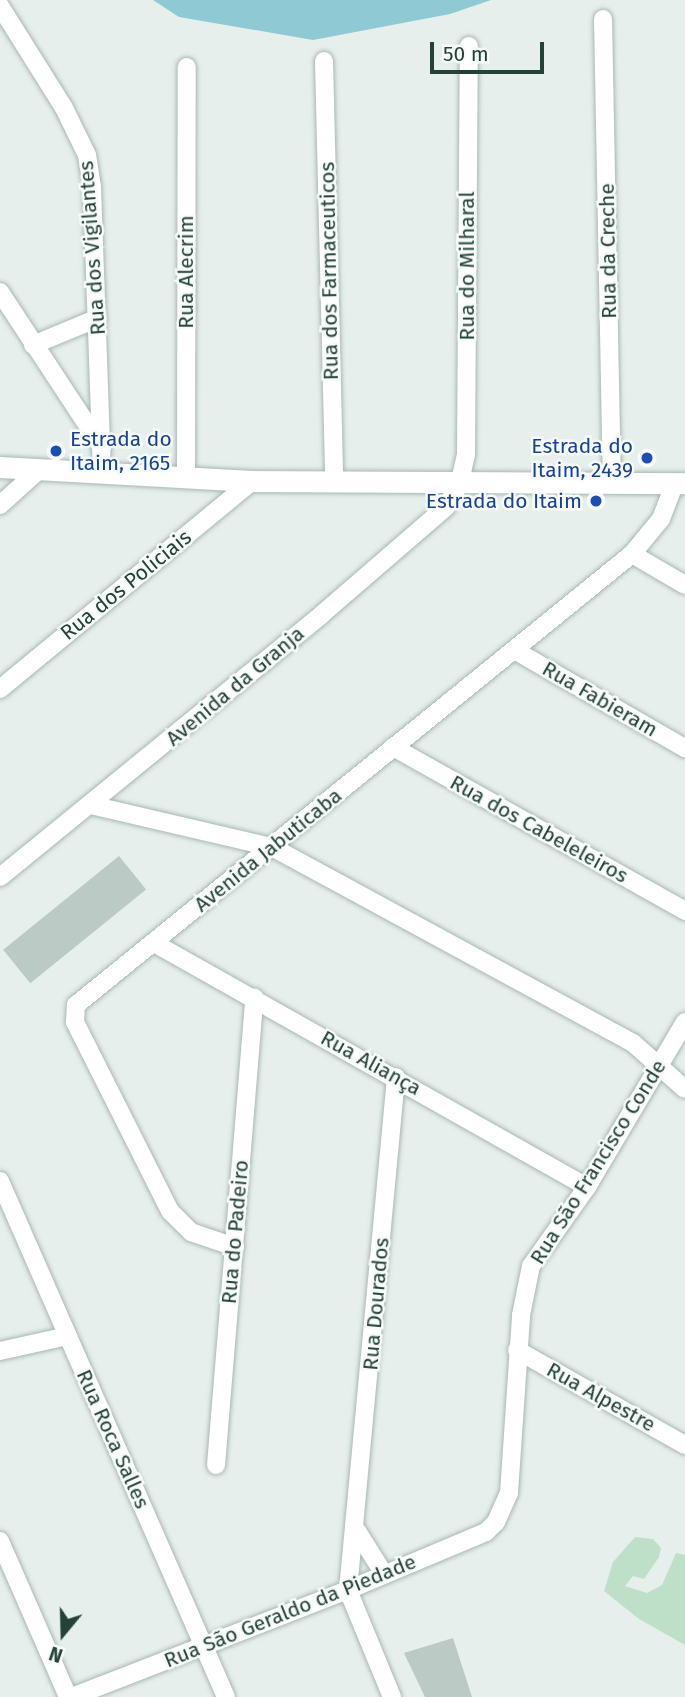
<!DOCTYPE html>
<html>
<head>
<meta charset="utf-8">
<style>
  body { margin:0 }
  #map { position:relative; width:685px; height:1697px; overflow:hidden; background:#e6efeb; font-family:"Fira Sans",sans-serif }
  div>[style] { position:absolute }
  .green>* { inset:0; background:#bfe0c8 }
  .water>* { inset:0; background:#8ec9d4 }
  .building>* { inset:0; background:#bbcac4; transform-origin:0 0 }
  .roads { filter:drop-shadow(0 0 2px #a8b8b2) drop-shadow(0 0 2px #a8b8b2) }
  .minor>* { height:18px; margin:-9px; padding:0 9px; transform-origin:9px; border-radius:9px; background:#fff }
  .tertiary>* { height:21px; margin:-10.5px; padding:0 10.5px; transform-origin:10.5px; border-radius:10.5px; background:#fff }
  .dots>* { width:19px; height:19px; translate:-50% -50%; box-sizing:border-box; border:4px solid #f7fbf9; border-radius:50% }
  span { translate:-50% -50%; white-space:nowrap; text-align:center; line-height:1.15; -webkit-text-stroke:5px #f7fbf9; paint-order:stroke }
  .street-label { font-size:21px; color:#24423a }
  .transit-label { font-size:21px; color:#164399 }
  .left { translate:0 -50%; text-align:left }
  .right { translate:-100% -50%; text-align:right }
  .north { position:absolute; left:28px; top:1599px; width:70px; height:70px; -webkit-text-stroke:5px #f7fbf9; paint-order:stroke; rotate:199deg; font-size:19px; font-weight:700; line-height:28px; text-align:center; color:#24423a }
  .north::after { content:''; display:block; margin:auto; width:24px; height:32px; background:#24423a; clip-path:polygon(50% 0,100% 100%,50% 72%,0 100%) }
  .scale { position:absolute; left:430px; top:42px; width:114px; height:32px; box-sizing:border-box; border:4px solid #24423a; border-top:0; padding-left:9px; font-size:21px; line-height:24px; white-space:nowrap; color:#24423a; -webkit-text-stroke:5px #f7fbf9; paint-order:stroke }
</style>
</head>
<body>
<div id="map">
  <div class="green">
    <div style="clip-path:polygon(635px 1537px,653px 1539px,661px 1548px,659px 1557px,644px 1579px,633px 1576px,625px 1586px,647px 1593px,662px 1585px,676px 1553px,685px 1555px,685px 1645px,639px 1619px,604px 1591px,613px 1562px)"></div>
  </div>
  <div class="water">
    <div style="clip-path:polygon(153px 0,491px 0,450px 14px,313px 40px,179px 17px)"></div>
  </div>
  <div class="building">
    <div style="left:119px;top:856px;width:43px;height:149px;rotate:51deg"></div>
    <div style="clip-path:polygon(453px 1638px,472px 1697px,425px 1697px,404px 1653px)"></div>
  </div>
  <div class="roads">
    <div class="minor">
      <div style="left:0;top:6px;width:120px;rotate:57.9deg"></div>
      <div style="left:64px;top:108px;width:52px;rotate:63.9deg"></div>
      <div style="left:87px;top:155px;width:32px;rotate:81deg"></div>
      <div style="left:92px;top:187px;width:284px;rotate:88deg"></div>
      <div style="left:603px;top:19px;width:464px;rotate:88.9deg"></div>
      <div style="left:324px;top:61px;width:421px;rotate:88.6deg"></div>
      <div style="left:0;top:292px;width:186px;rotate:56.7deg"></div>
      <div style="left:33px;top:345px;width:70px;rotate:-22.6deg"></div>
      <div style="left:186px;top:477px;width:410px;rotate:-89.9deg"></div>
      <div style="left:0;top:505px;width:54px;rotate:-42deg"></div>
      <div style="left:632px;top:554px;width:61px;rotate:30.3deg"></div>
      <div style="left:516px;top:651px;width:195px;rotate:29.9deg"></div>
      <div style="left:0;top:689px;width:327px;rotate:-39.5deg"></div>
      <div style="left:393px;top:747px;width:335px;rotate:29.3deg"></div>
      <div style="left:91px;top:805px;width:186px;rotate:13.1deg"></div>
      <div style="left:272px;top:847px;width:411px;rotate:28.5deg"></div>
      <div style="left:633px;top:1043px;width:69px;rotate:41.5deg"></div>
      <div style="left:0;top:877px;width:414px;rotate:-39.2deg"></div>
      <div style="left:321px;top:615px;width:165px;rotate:-40.8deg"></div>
      <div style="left:446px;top:507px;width:26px;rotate:-59deg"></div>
      <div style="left:459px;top:485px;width:32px;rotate:-77deg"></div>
      <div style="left:466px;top:454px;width:408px;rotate:-89.6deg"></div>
      <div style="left:154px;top:943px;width:497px;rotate:29.4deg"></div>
      <div style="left:0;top:1181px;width:563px;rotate:66.35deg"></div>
      <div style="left:235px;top:1247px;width:46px;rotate:-161.2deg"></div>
      <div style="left:191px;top:1232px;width:30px;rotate:-135deg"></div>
      <div style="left:170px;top:1211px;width:212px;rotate:-116.7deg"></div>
      <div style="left:75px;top:1022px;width:17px;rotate:-87deg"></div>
      <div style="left:76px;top:1005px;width:716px;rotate:-39.05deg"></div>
      <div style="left:632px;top:554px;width:45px;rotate:-50.4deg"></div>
      <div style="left:661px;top:519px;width:39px;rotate:-69deg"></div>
      <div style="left:517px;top:1350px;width:193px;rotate:29.5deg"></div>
      <div style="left:0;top:1351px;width:69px;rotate:-12.6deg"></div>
      <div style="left:216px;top:1465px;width:469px;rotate:-85.3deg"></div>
      <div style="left:357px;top:1531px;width:51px;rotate:57.9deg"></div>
      <div style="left:0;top:1541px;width:170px;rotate:66.4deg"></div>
      <div style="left:72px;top:1697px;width:296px;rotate:-21.2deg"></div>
      <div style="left:348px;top:1590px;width:150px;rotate:-22.8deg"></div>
      <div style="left:486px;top:1532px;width:14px;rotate:-45deg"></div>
      <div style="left:496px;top:1522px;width:32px;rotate:-66deg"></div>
      <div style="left:509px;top:1493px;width:178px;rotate:-86.1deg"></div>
      <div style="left:521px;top:1315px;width:50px;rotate:-78.5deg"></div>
      <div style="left:531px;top:1266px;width:97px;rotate:-54.7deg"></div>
      <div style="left:587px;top:1187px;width:192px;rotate:-59.3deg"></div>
      <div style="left:392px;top:1697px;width:116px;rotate:-112.4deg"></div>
      <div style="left:348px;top:1590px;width:515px;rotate:-84.65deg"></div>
    </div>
    <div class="tertiary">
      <div style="left:0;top:467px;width:252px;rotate:3.2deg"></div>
      <div style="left:252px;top:481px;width:433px;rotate:0.3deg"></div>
    </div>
  </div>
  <div class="dots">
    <div style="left:56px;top:451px;background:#1a4fb4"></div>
    <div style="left:647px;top:458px;background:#1a4fb4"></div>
    <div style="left:596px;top:501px;background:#1a4fb4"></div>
  </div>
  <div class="street-label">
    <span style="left:92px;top:248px;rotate:-94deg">Rua dos Vigilantes</span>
    <span style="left:608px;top:251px;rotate:-91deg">Rua da Creche</span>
    <span style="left:467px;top:266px;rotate:-90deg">Rua do Milharal</span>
    <span style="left:329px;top:271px;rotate:-91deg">Rua dos Farmaceuticos</span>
    <span style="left:186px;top:272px;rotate:-90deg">Rua Alecrim</span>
    <span style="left:126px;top:585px;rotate:-39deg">Rua dos Policiais</span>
    <span style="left:235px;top:686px;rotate:-40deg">Avenida da Granja</span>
    <span style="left:600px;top:699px;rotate:30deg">Rua Fabieram</span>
    <span style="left:539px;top:829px;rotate:29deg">Rua dos Cabeleleiros</span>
    <span style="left:268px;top:850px;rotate:-39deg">Avenida Jabuticaba</span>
    <span style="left:371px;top:1063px;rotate:29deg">Rua Aliança</span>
    <span style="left:598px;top:1162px;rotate:-58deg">Rua São Francisco Conde</span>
    <span style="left:235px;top:1232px;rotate:-85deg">Rua do Padeiro</span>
    <span style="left:376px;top:1304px;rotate:-85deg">Rua Dourados</span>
    <span style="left:601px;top:1397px;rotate:29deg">Rua Alpestre</span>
    <span style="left:113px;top:1439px;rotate:66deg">Rua Roca Salles</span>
    <span style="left:290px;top:1611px;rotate:-22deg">Rua São Geraldo da Piedade</span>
  </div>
  <div class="transit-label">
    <span class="left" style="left:70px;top:451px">Estrada do<br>Itaim, 2165</span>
    <span class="right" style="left:633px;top:458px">Estrada do<br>Itaim, 2439</span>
    <span class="right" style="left:582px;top:501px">Estrada do Itaim</span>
  </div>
  <div class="north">N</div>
  <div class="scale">50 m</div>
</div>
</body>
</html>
